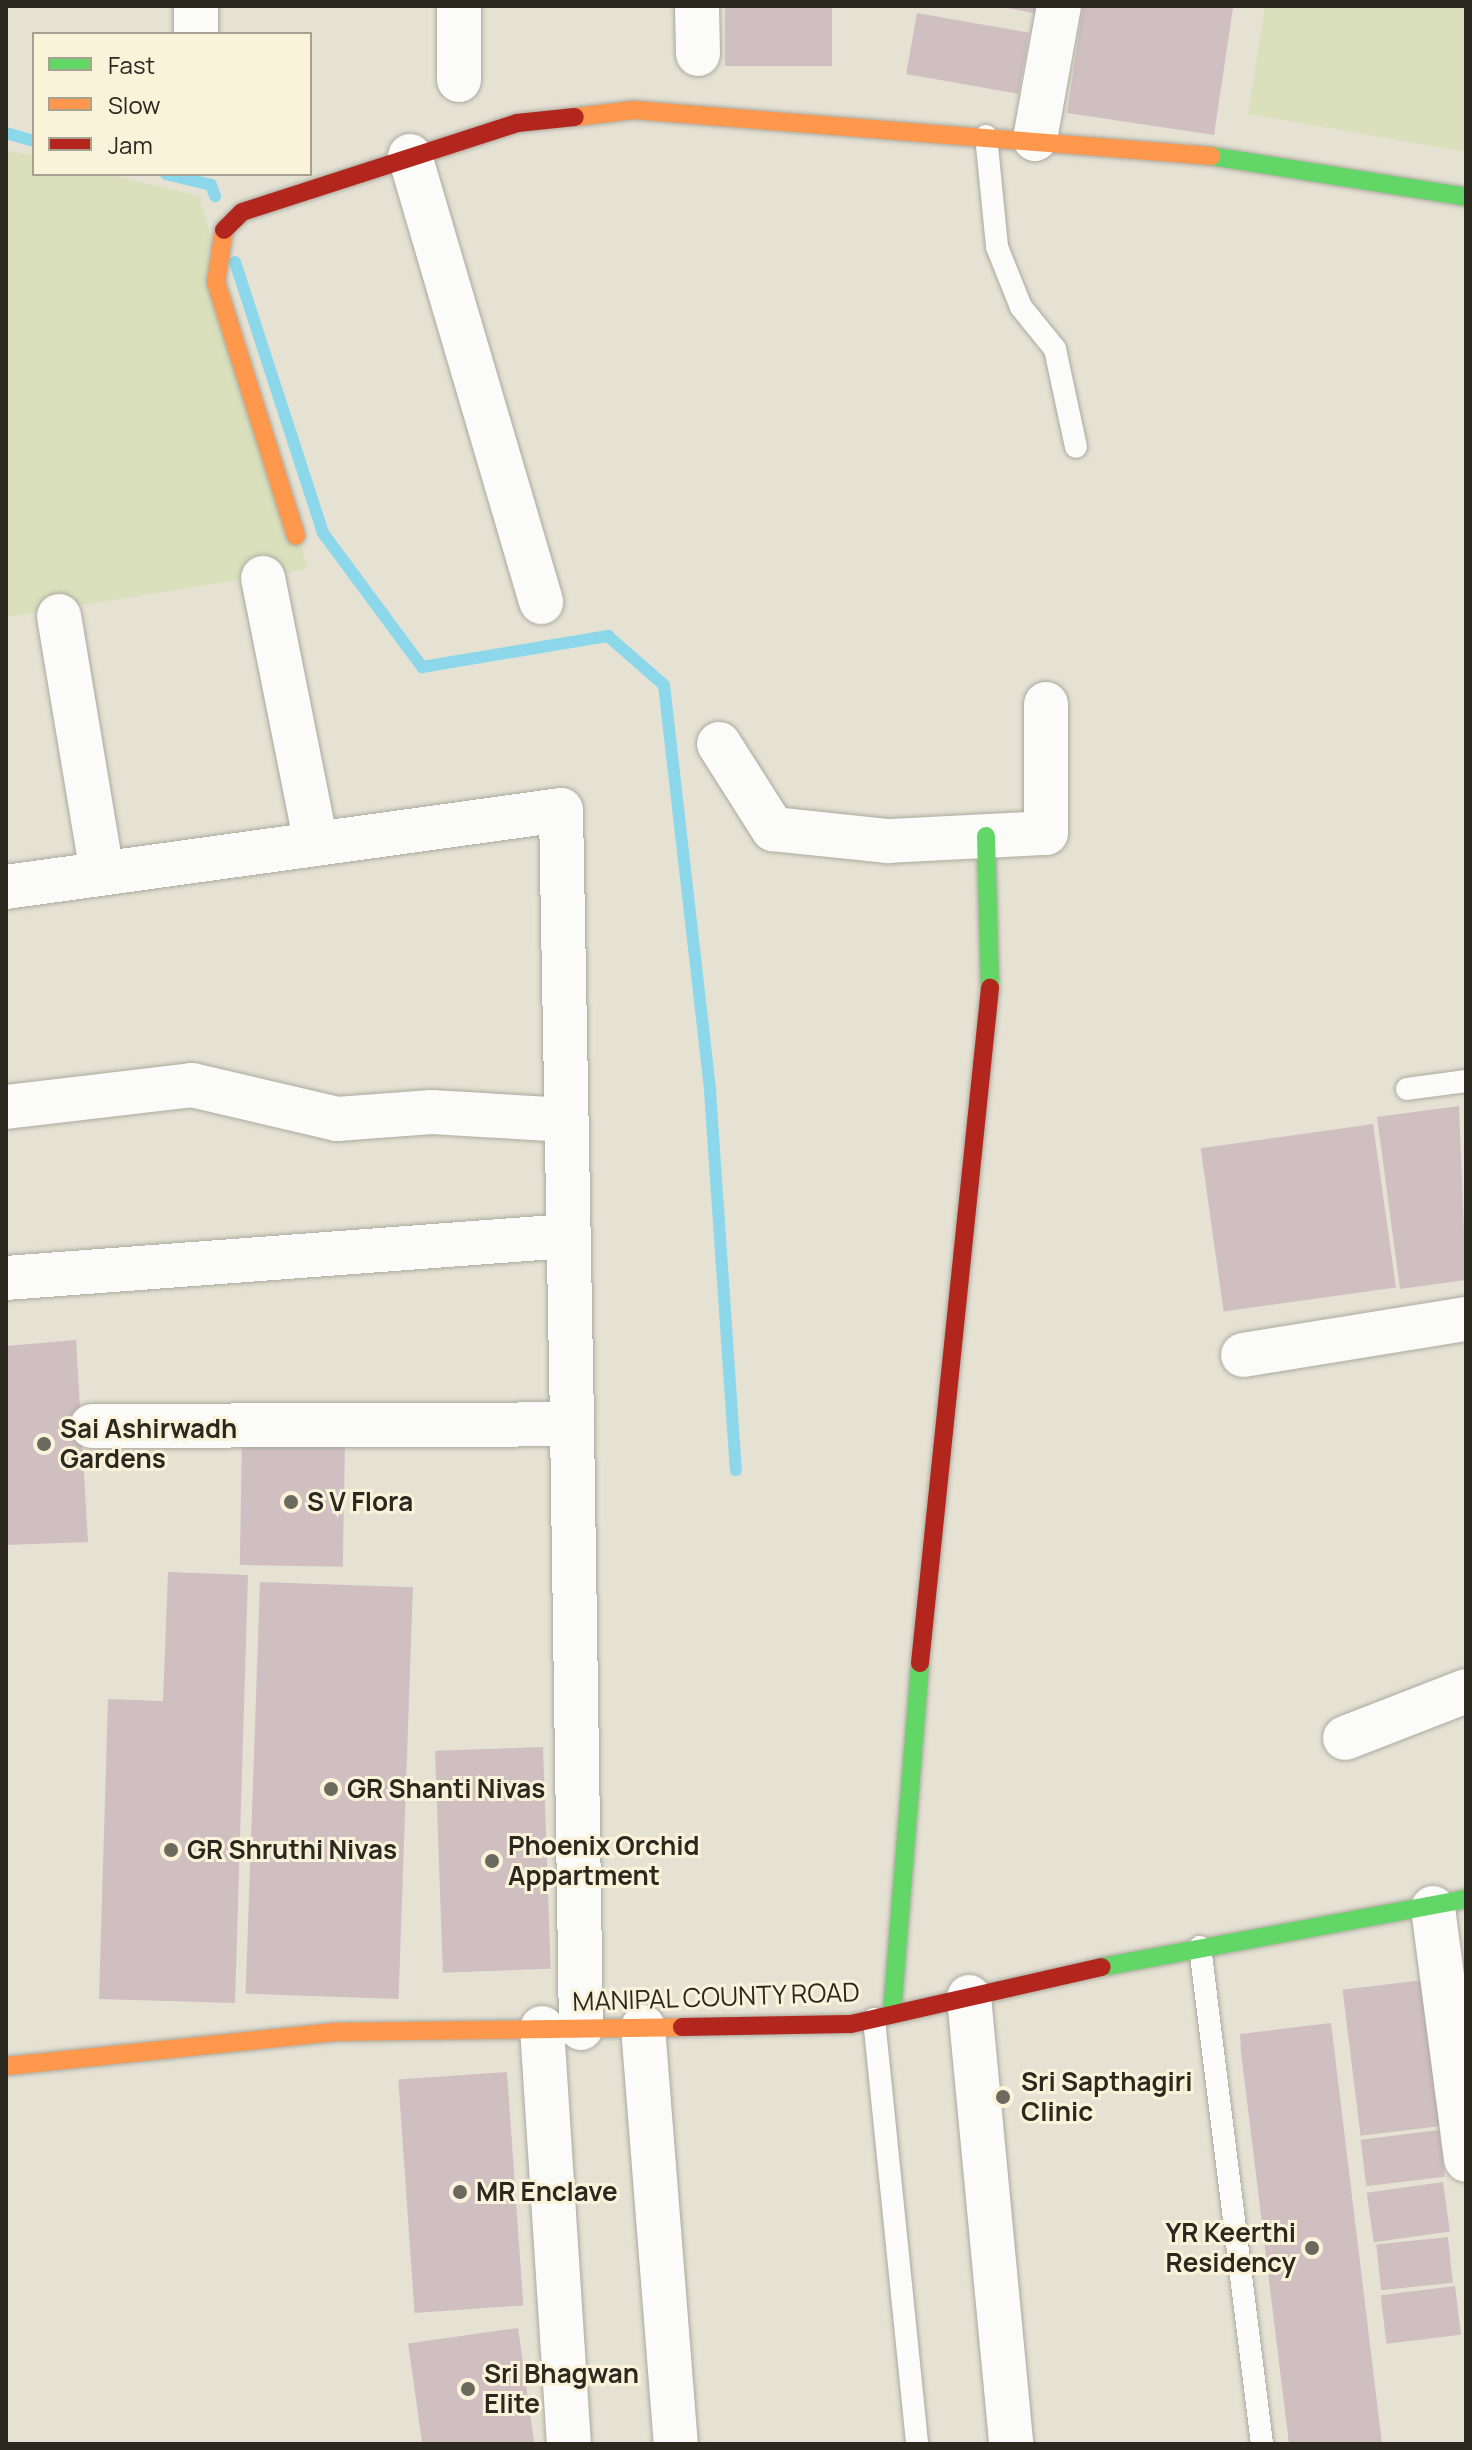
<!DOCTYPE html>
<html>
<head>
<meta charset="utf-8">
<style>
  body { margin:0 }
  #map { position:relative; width:1472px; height:2450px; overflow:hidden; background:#e5e2d4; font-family:Manrope,sans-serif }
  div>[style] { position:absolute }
  .green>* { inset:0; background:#dae0bc }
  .stream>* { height:12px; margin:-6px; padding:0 6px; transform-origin:6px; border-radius:6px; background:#8cd8ea }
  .building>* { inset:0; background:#d0bfc1; transform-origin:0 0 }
  .roads { filter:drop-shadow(0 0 2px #aba99e) drop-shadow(0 0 2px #aba99e) }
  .lane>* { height:22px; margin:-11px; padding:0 11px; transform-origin:11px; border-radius:11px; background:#fbfbf9 }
  .street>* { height:44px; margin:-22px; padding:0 22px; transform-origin:22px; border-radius:22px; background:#fbfbf9 }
  .fast>* { height:18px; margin:-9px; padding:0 9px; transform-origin:9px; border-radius:9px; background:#63d668 }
  .slow>* { height:18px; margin:-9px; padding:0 9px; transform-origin:9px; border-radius:9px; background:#ff974d }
  .jam>* { height:18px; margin:-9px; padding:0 9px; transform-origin:9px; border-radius:9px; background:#b3261e }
  .dots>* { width:22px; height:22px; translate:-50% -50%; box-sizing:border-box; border:4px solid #faf3da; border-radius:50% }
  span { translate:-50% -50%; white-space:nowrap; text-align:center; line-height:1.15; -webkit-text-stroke:6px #faf3da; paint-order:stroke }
  .poi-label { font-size:26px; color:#2b281f; font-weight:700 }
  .left { translate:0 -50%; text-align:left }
  .right { translate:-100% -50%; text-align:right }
  .street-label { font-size:26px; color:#2b281f }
  .frame { position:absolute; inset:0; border:8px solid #2b281f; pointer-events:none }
  .legend { position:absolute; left:32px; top:32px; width:280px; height:144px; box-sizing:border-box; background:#faf3da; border:2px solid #a7a28f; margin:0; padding:10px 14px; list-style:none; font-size:24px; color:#2b281f }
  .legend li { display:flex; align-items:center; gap:16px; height:40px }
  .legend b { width:40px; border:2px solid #a7a28f }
</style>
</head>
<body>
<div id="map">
  <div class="green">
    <div style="clip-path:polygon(1265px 6px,1466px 6px,1466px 152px,1248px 114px)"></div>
    <div style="clip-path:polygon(6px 150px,34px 156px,34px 174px,107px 174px,199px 196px,308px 569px,6px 617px)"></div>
  </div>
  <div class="stream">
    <div style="left:6px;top:133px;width:29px;rotate:16deg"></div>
    <div style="left:166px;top:174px;width:46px;rotate:13.7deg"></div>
    <div style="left:211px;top:185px;width:12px;rotate:70deg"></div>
    <div style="left:235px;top:262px;width:285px;rotate:72deg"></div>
    <div style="left:323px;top:533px;width:167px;rotate:53.5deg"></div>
    <div style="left:422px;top:667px;width:189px;rotate:-9.5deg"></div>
    <div style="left:608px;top:636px;width:74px;rotate:41.2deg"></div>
    <div style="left:664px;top:685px;width:409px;rotate:83.5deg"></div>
    <div style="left:710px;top:1091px;width:380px;rotate:86.1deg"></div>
  </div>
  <div class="building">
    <div style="left:725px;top:6px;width:107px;height:60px"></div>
    <div style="clip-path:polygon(998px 6px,1044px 6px,1043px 15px)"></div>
    <div style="clip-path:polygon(1083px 6px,1233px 8px,1214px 135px,1067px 113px)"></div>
    <div style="left:917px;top:13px;width:114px;height:62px;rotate:10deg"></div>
    <div style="clip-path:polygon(1459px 1106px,1466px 1280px,1400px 1289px,1377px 1117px)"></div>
    <div style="left:1373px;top:1124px;width:165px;height:174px;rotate:82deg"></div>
    <div style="clip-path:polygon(76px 1340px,88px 1542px,6px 1545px,6px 1346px)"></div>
    <div style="left:242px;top:1439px;width:103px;height:126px;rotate:1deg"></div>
    <div style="clip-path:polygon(168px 1572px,248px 1575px,235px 2003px,99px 1999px,108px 1699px,163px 1701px)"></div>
    <div style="left:260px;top:1582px;width:153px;height:412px;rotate:2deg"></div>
    <div style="left:543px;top:1747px;width:222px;height:108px;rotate:88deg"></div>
    <div style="left:1423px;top:1980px;width:147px;height:81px;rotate:83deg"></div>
    <div style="clip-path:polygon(1331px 2023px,1382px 2444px,1289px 2444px,1241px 2052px,1240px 2034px)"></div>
    <div style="left:507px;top:2072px;width:234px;height:109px;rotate:86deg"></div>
    <div style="left:1439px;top:2130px;width:47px;height:79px;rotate:83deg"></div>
    <div style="left:1443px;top:2182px;width:50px;height:77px;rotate:82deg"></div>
    <div style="left:1448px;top:2237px;width:46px;height:72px;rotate:84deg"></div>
    <div style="left:1455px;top:2286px;width:49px;height:75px;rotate:83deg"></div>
    <div style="left:518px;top:2328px;width:117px;height:111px;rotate:82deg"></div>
  </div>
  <div class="roads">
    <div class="lane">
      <div style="left:986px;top:136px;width:112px;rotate:84.3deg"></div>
      <div style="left:997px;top:247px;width:65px;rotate:68.2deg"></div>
      <div style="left:1021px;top:307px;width:54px;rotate:51deg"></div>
      <div style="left:1055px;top:349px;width:100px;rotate:77.9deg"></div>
      <div style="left:1407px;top:1089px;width:60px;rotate:-7.7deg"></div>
      <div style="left:1200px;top:1947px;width:501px;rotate:82.89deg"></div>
      <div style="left:874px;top:2019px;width:427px;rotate:84.2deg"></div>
    </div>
    <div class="street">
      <div style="left:459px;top:6px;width:74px;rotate:90deg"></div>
      <div style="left:697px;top:6px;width:48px;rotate:88.8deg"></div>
      <div style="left:196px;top:34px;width:28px;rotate:-90deg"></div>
      <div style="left:1035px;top:139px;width:135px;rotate:-79.8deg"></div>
      <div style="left:410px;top:156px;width:465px;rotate:73.6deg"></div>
      <div style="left:263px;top:578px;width:271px;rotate:78.7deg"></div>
      <div style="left:59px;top:616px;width:261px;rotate:80.5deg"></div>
      <div style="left:719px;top:744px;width:101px;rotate:57.6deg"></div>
      <div style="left:773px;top:829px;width:116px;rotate:6deg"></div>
      <div style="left:888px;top:841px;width:158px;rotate:-2.9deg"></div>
      <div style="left:1046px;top:833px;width:129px;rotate:-90deg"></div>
      <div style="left:6px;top:887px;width:560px;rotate:-7.9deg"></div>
      <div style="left:561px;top:810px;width:614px;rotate:88.97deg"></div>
      <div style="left:6px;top:1107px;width:187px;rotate:-6.7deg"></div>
      <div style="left:192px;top:1085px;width:149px;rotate:13.2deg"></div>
      <div style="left:337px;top:1119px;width:95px;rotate:-4.2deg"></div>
      <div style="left:432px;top:1112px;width:134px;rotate:3.4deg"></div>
      <div style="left:6px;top:1278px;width:563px;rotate:-4.28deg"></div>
      <div style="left:1243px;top:1355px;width:226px;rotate:-9.2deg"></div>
      <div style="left:92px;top:1426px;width:480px;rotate:-0.2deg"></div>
      <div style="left:572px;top:1424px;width:604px;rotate:89.15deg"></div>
      <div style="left:1345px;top:1738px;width:130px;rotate:-21.2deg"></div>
      <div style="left:1433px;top:1908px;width:254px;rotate:82.5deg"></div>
      <div style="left:969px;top:1997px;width:449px;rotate:84.6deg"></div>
      <div style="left:643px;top:2027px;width:418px;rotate:85.5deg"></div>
      <div style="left:542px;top:2028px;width:417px;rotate:86.3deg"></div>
    </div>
    <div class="fast">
      <div style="left:1211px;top:156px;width:258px;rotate:9.1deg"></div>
      <div style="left:986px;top:836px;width:152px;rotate:88.5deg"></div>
      <div style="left:1102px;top:1967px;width:370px;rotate:-10.6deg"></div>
      <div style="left:892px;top:2013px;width:351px;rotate:-85.4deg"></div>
    </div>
    <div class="slow">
      <div style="left:575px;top:117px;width:59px;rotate:-6.8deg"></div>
      <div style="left:634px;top:110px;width:579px;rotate:4.56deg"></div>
      <div style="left:224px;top:230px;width:53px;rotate:98.7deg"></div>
      <div style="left:216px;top:282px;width:266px;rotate:72.5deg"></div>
      <div style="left:6px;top:2066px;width:329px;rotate:-5.9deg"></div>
      <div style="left:333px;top:2032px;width:349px;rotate:-0.8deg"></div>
    </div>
    <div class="jam">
      <div style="left:224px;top:230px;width:25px;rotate:-45deg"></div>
      <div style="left:242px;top:212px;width:289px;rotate:-17.9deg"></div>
      <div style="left:517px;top:123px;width:58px;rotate:-5.9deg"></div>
      <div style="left:920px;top:1663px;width:679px;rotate:-84.08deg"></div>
      <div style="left:682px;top:2027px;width:169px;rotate:-1deg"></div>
      <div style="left:851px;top:2024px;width:257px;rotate:-12.8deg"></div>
    </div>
  </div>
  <div class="dots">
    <div style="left:44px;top:1444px;background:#6c695e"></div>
    <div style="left:291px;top:1502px;background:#6c695e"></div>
    <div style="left:331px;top:1789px;background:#6c695e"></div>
    <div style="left:171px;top:1850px;background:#6c695e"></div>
    <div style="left:492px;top:1861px;background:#6c695e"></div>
    <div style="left:1003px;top:2097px;background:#6c695e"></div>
    <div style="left:460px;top:2192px;background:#6c695e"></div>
    <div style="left:1312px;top:2248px;background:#6c695e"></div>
    <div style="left:468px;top:2389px;background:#6c695e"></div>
  </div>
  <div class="poi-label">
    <span class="left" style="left:60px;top:1444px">Sai Ashirwadh<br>Gardens</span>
    <span class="left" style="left:307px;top:1502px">S V Flora</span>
    <span class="left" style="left:347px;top:1789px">GR Shanti Nivas</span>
    <span class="left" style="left:508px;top:1861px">Phoenix Orchid<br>Appartment</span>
    <span class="left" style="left:187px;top:1850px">GR Shruthi Nivas</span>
    <span class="left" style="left:1021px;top:2097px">Sri Sapthagiri<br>Clinic</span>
    <span class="left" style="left:476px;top:2192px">MR Enclave</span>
    <span class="right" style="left:1296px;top:2248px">YR Keerthi<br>Residency</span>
    <span class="left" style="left:484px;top:2389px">Sri Bhagwan<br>Elite</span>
  </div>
  <div class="street-label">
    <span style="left:716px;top:1997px;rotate:-2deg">MANIPAL COUNTY ROAD</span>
  </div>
  <div class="frame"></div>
  <ul class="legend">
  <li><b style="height:10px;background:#63d668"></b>Fast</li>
  <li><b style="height:10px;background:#ff974d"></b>Slow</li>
  <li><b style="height:10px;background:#b3261e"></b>Jam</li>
  </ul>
</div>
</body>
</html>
